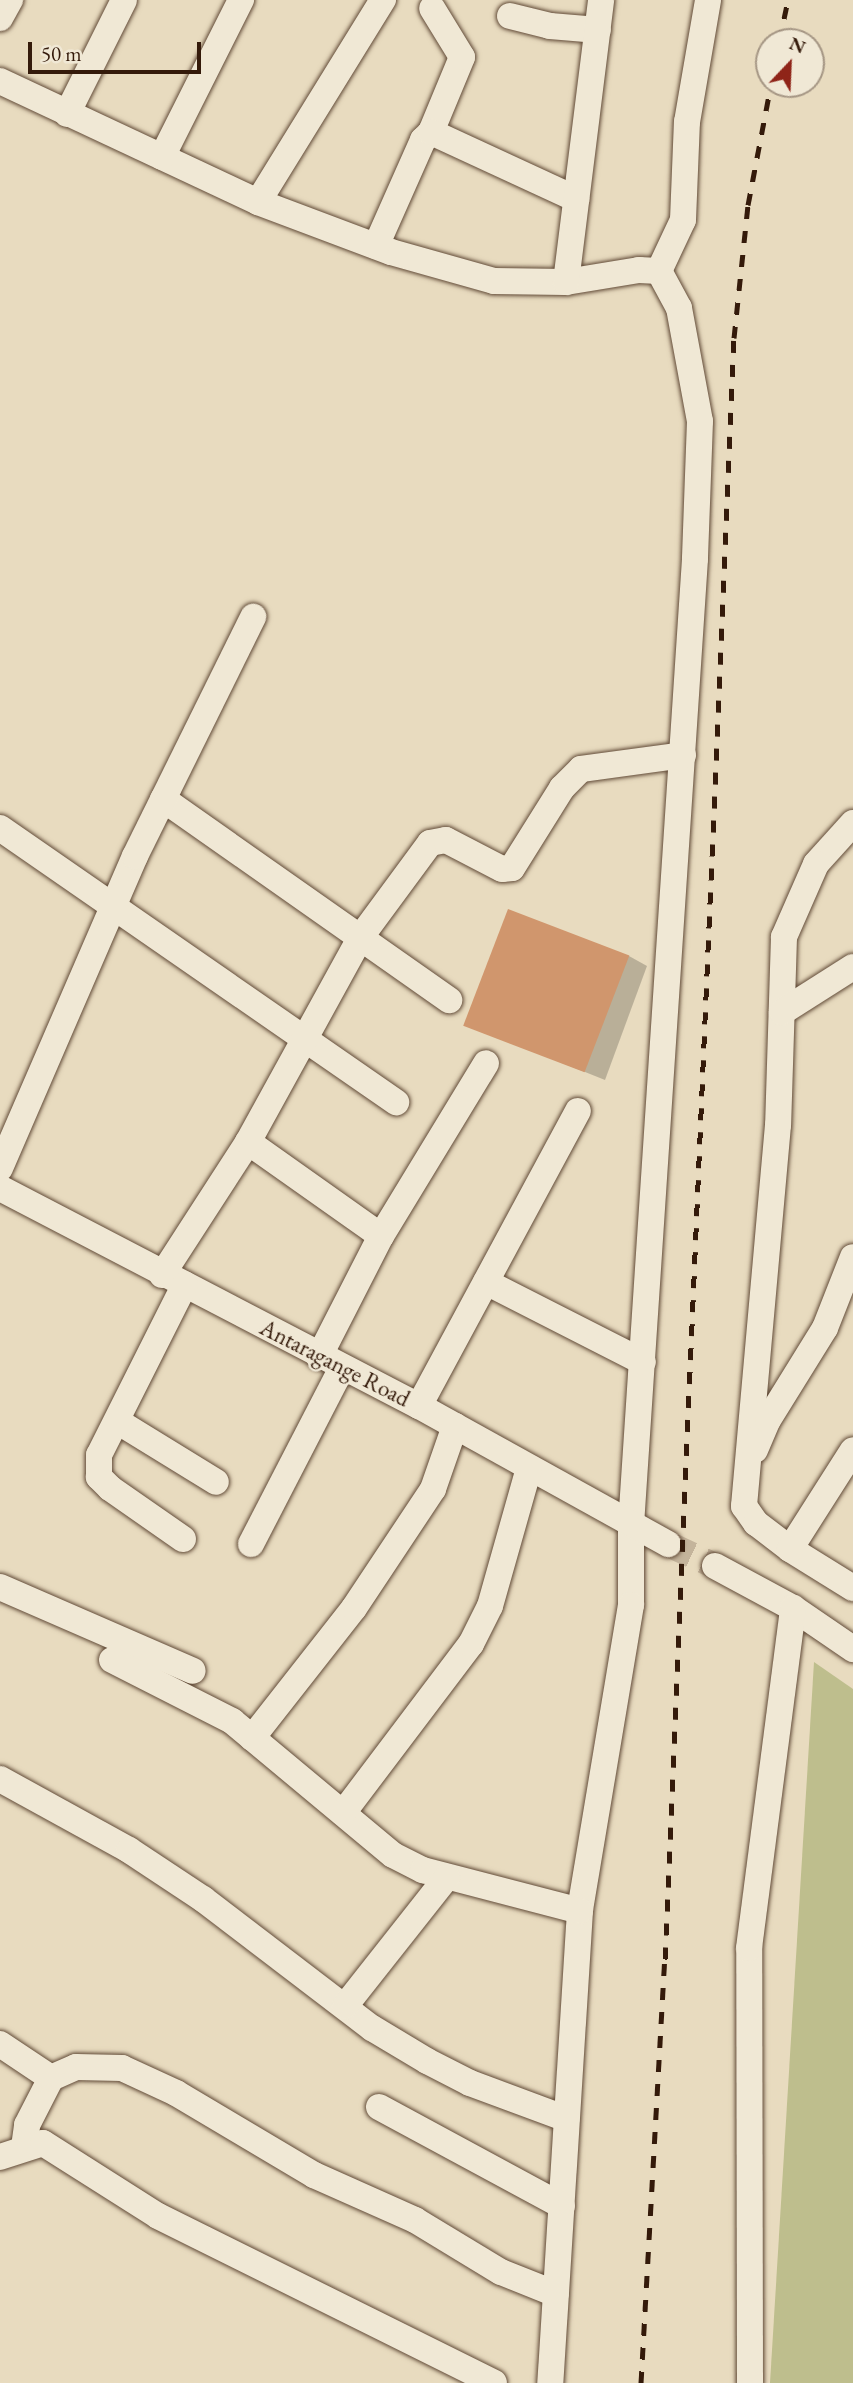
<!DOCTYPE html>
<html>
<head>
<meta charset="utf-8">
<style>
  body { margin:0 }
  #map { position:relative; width:853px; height:2383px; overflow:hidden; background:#e8dbbf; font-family:"EB Garamond",serif }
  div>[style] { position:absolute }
  .green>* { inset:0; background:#bebe8d }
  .shadow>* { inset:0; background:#0003 }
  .building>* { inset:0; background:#d0966d; transform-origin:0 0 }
  .minor-tunnel>* { height:26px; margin-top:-13px; transform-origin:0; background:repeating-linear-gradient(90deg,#c4b49b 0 26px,transparent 0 39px) }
  .roads { filter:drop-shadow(0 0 2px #614a37) drop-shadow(0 0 2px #614a37) }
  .minor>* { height:26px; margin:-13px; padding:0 13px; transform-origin:13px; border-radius:13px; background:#f0e8d5 }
  .rail>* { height:5px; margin-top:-2.5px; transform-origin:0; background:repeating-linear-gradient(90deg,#341a0a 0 12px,transparent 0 24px) }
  span { translate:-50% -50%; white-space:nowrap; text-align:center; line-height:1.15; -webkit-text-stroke:5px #f0e8d5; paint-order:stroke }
  .street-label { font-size:23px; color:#341a0a }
  .north { position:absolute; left:755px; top:28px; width:70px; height:70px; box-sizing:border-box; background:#f0e8d5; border:2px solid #a59684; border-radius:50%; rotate:23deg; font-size:19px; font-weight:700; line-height:28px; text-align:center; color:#341a0a }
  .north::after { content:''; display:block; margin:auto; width:24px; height:32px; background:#8f2418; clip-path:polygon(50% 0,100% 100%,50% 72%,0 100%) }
  .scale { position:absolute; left:28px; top:42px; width:173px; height:32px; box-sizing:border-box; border:4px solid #341a0a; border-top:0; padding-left:9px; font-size:21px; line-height:24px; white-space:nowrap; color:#341a0a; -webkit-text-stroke:5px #f0e8d5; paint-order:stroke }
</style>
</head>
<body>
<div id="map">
  <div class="green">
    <div style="clip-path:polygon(814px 1662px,853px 1689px,853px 2383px,770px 2383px)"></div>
  </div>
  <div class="shadow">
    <div style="clip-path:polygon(629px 956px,647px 966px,605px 1080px,467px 1025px)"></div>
  </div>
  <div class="building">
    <div style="left:508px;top:909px;width:130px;height:125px;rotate:21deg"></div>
  </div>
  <div class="minor-tunnel">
    <div style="left:668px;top:1544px;width:52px;rotate:25.1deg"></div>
  </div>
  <div class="roads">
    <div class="minor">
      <div style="left:510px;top:16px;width:41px;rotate:14deg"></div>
      <div style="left:550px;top:26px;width:48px;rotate:4.8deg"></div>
      <div style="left:0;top:18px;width:21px;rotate:-61deg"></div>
      <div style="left:0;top:81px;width:285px;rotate:25.1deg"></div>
      <div style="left:258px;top:202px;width:142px;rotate:20.6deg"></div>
      <div style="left:391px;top:252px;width:107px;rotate:15.7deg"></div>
      <div style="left:494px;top:281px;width:72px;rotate:0.8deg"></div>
      <div style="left:566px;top:282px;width:74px;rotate:-9.3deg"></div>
      <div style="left:639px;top:270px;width:20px;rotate:3deg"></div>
      <div style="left:659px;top:271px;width:42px;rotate:61.6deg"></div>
      <div style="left:679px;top:308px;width:115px;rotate:79.5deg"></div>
      <div style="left:700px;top:421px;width:138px;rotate:92.1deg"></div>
      <div style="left:695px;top:559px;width:969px;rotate:93.79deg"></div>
      <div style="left:631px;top:1526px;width:79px;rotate:90deg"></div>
      <div style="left:631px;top:1605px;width:310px;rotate:99.5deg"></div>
      <div style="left:580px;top:1911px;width:473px;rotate:93.6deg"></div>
      <div style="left:67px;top:114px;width:127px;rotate:-63.4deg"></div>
      <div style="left:431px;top:132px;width:81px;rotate:-67.5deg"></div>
      <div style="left:462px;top:57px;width:57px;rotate:-121.5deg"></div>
      <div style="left:162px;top:157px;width:176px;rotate:-63.3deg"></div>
      <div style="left:258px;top:202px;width:238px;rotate:-58.3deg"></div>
      <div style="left:376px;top:246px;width:116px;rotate:-66.1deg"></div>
      <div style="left:423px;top:140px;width:11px;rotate:-45deg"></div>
      <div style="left:431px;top:132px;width:160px;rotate:24.8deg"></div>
      <div style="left:659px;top:271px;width:56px;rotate:-64.8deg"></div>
      <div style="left:683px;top:220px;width:98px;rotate:-87.7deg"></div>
      <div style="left:687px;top:122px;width:124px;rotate:-80.2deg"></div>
      <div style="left:566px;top:282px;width:284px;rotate:-82.9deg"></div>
      <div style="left:163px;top:799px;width:350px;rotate:35.1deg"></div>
      <div style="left:853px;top:823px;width:55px;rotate:132.1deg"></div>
      <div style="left:816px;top:864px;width:80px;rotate:113.7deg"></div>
      <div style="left:784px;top:937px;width:188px;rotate:91.8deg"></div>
      <div style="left:778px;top:1125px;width:383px;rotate:95.1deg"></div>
      <div style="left:744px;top:1506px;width:21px;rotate:55deg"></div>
      <div style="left:756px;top:1523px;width:43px;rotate:37.4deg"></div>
      <div style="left:790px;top:1549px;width:74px;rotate:31.8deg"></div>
      <div style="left:0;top:828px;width:482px;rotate:34.7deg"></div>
      <div style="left:782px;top:1012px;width:84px;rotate:-32.4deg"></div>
      <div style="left:0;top:1168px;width:340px;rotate:-66.6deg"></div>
      <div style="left:135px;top:856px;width:267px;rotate:-63.7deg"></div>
      <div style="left:0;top:1188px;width:472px;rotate:27.5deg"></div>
      <div style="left:419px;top:1406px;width:285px;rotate:29deg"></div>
      <div style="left:381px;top:1236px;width:202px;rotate:-58.7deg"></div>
      <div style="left:162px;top:1275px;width:158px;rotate:-57.1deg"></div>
      <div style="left:486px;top:1282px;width:176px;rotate:27deg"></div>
      <div style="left:319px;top:1357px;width:136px;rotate:-62.9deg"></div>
      <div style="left:381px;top:1236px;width:163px;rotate:-144.7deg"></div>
      <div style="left:248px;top:1142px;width:233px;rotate:-61.2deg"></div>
      <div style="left:360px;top:938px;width:118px;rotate:-53.6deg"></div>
      <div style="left:430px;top:843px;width:16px;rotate:-11deg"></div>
      <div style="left:446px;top:840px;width:63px;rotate:27.4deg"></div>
      <div style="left:502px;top:869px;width:10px;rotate:-6deg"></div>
      <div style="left:512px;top:868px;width:94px;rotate:-58deg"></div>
      <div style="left:562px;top:788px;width:27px;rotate:-45deg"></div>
      <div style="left:581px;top:769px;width:103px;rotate:-7.8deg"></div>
      <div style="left:419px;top:1406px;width:335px;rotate:-61.7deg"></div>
      <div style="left:117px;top:1421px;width:116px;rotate:31.6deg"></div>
      <div style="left:755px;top:1450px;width:33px;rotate:-67deg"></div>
      <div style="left:768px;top:1420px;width:108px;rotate:-58.2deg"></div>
      <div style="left:825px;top:1328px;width:76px;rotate:-68.5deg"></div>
      <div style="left:183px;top:1539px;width:89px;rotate:-145.1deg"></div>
      <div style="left:110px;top:1488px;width:16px;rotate:-135deg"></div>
      <div style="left:99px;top:1477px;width:22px;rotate:-90deg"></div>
      <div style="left:99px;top:1455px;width:191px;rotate:-63.3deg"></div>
      <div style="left:251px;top:1544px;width:198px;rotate:-62.7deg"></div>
      <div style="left:790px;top:1549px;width:117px;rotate:-57.5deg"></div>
      <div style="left:715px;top:1566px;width:89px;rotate:28.3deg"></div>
      <div style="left:793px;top:1608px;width:73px;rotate:34.3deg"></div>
      <div style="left:0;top:1587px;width:210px;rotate:23.5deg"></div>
      <div style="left:112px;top:1660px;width:135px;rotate:26.9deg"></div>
      <div style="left:232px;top:1721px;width:209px;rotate:39.8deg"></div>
      <div style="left:393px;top:1855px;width:34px;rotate:27deg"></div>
      <div style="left:423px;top:1870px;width:162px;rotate:14.6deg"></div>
      <div style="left:252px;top:1738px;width:165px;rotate:-51.9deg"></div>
      <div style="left:354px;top:1608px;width:143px;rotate:-56.4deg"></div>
      <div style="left:433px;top:1489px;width:67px;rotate:-70.8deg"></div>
      <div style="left:0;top:1779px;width:147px;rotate:28.8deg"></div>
      <div style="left:129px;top:1850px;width:89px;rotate:33.5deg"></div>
      <div style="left:203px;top:1899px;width:213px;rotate:37.4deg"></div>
      <div style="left:372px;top:2028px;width:64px;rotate:31deg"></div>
      <div style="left:427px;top:2061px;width:48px;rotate:27.1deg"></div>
      <div style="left:470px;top:2083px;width:103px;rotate:20.4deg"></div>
      <div style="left:343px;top:1813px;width:212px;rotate:-52.9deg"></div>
      <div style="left:471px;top:1644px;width:42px;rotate:-63.4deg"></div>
      <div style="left:490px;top:1606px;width:143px;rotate:-74.2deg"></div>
      <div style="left:345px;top:2006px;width:164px;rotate:-51.7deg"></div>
      <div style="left:0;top:2044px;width:61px;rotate:33.7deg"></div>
      <div style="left:379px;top:2107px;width:208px;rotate:28.4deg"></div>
      <div style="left:24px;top:2147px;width:22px;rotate:-82deg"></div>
      <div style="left:27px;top:2125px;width:53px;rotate:-62.9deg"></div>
      <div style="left:51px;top:2078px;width:27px;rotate:-24deg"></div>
      <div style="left:76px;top:2067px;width:46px;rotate:1.2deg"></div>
      <div style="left:122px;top:2068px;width:60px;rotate:24.8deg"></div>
      <div style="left:176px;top:2093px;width:161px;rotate:30.7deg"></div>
      <div style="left:314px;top:2175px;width:111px;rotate:24deg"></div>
      <div style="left:415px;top:2220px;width:100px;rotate:31.2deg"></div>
      <div style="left:501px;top:2272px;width:59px;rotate:21.8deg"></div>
      <div style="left:0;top:2157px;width:45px;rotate:-18deg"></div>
      <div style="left:43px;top:2143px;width:136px;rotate:32.4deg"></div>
      <div style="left:158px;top:2216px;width:375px;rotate:26.4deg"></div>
      <div style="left:750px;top:2383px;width:435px;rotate:-90.1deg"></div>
      <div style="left:749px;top:1948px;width:343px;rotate:-82.6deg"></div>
    </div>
  </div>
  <div class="rail">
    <div style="left:779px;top:42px;width:43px;rotate:-77.9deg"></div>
    <div style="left:641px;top:2383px;width:425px;rotate:-86.8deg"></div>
    <div style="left:665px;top:1959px;width:1622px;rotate:-87.56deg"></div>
    <div style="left:734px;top:338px;width:134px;rotate:-84deg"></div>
    <div style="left:748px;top:205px;width:123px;rotate:-79.2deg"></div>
  </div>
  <div class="street-label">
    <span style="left:335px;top:1363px;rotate:27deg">Antaragange Road</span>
  </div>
  <div class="north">N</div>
  <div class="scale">50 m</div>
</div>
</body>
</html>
